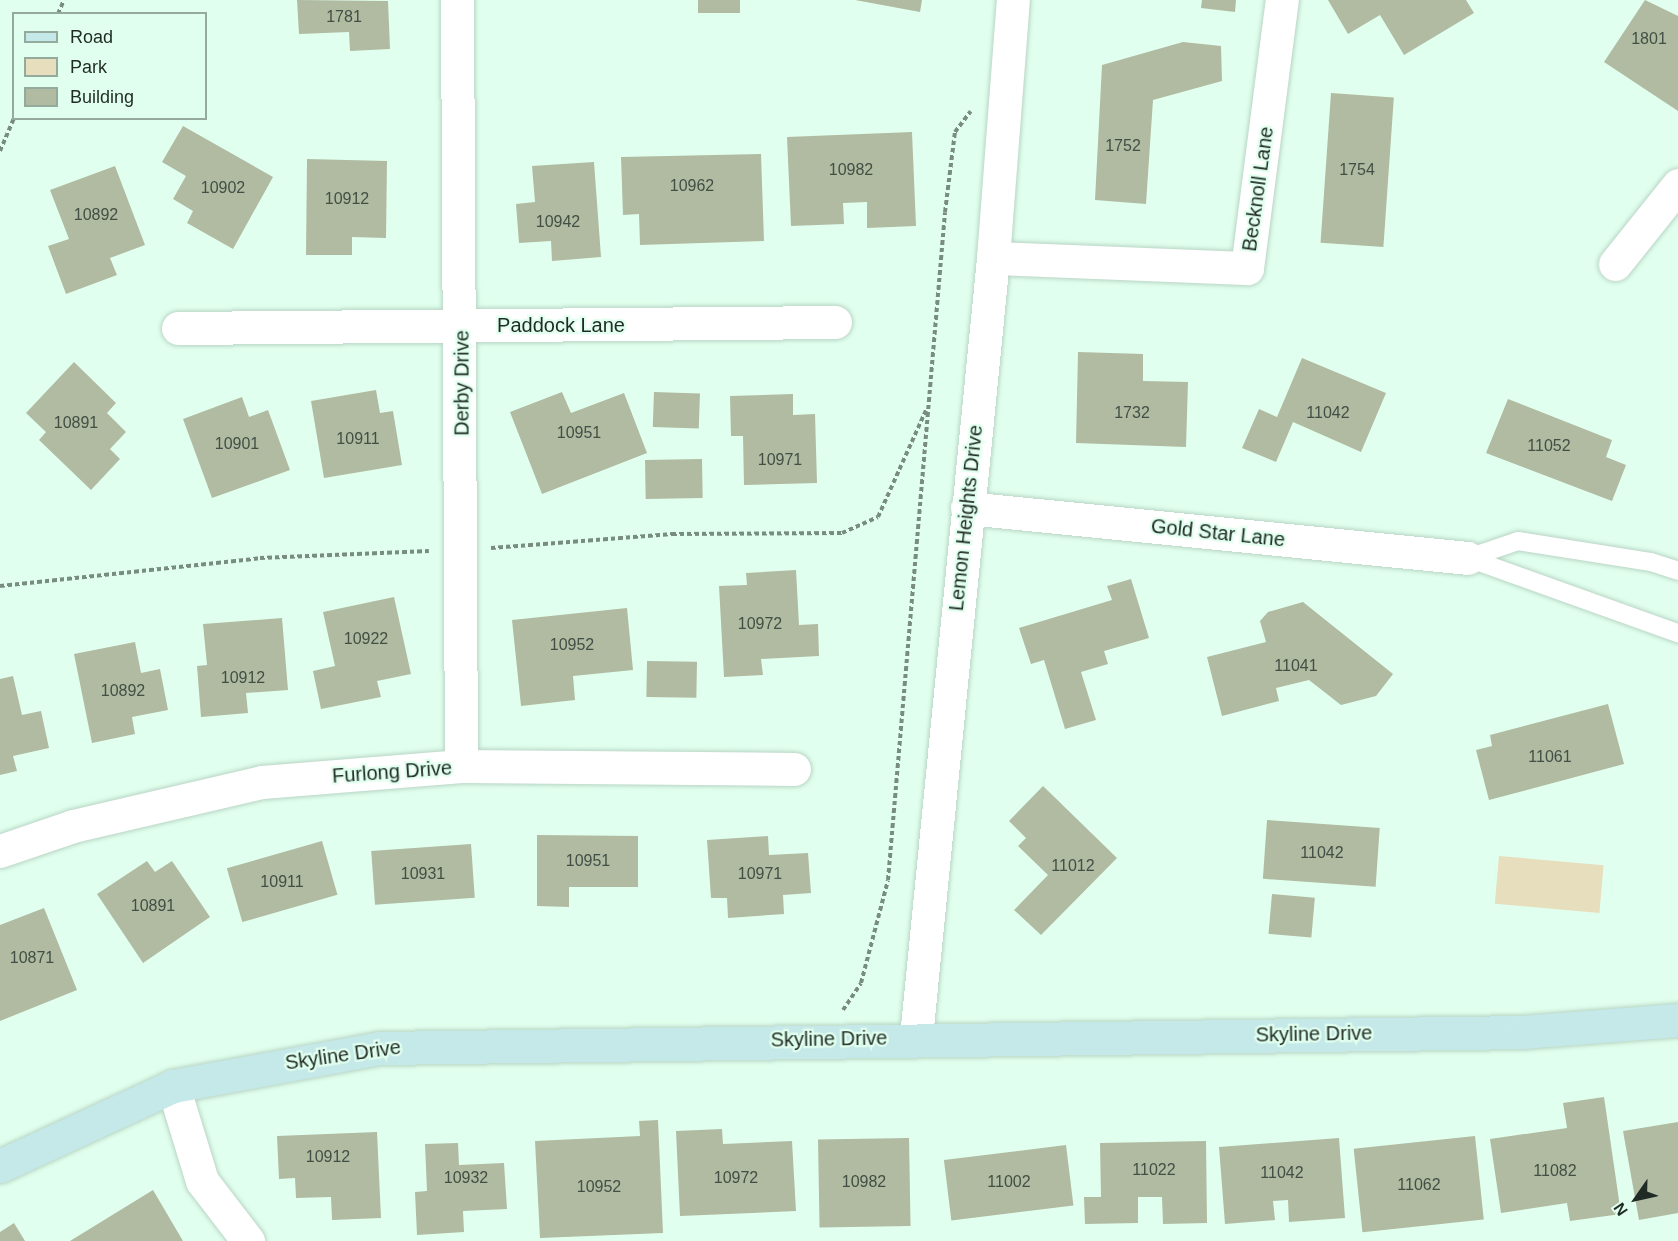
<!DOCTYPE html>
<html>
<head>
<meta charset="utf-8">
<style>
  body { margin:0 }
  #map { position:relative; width:1678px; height:1241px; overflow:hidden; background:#e1ffee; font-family:Helvetica,sans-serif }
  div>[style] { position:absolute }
  .green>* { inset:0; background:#e7debd; transform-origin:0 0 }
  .building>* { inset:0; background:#b0bba2; transform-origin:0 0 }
  .path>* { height:4px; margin-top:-2px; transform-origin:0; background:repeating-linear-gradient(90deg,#788c80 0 4.5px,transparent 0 7.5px) }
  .roads { filter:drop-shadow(0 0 2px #b9d5c5) drop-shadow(0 0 2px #b9d5c5) }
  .lane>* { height:18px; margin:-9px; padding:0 9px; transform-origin:9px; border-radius:9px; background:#fff }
  .street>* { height:33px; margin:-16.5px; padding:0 16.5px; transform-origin:16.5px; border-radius:16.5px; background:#fff }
  .secondary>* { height:33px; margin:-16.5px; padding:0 16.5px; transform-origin:16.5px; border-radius:16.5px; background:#c5e9e9 }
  span { translate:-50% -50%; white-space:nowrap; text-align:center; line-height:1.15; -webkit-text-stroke:4.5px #e1ffee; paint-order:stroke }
  .number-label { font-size:16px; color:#434f44 }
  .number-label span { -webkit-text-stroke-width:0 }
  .street-label { font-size:20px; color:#1f2b24 }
  .legend { position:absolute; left:12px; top:12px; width:195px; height:108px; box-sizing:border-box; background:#e1ffee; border:2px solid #93aa9d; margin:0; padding:8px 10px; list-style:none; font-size:18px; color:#1f2b24 }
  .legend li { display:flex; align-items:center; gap:12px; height:30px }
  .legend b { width:30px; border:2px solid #93aa9d }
  .north { position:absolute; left:1606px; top:1169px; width:60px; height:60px; -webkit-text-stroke:4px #e1ffee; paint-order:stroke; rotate:236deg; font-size:16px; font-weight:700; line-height:24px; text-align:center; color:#1f2b24 }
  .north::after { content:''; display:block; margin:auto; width:21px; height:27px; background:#1f2b24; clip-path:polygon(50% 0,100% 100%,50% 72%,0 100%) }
</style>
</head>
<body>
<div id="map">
  <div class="green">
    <div style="left:1499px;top:856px;width:105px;height:48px;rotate:5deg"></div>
  </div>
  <div class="building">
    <div style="clip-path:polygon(297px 0,388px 1px,390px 49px,350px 51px,349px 32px,299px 34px)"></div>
    <div style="left:698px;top:0;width:42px;height:13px"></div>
    <div style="clip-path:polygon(855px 0,922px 0,920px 12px)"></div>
    <div style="clip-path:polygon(1202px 0,1236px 0,1235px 12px,1201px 8px)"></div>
    <div style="clip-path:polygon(1328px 0,1466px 0,1474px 13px,1404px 55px,1380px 15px,1348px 34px)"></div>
    <div style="clip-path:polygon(1645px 0,1678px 16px,1678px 111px,1604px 62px)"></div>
    <div style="clip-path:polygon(1183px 42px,1221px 46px,1222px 81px,1153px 100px,1146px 204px,1095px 200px,1102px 65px)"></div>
    <div style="left:1331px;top:93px;width:63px;height:150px;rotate:4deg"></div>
    <div style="clip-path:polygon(183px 126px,273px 177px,233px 249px,187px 223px,193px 211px,173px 199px,186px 176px,162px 162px)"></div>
    <div style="clip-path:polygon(912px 132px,916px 226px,867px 228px,867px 202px,843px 203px,844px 224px,791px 226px,787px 137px)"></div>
    <div style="clip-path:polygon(761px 154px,764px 241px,640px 245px,639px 214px,623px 215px,621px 157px)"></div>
    <div style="clip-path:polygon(307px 159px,387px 161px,386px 238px,352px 237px,352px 255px,306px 255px)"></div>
    <div style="clip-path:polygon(594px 162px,601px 257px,552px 261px,551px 241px,519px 243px,516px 204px,535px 202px,532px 166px)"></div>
    <div style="clip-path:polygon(115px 166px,145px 245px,110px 258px,117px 275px,66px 294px,48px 246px,69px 239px,50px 190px)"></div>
    <div style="clip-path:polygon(1078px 352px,1143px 354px,1143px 381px,1188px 382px,1186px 447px,1076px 443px)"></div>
    <div style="clip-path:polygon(1302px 358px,1386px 393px,1361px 452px,1293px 422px,1276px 462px,1242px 448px,1259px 409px,1277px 417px)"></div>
    <div style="clip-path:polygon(74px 362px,116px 403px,107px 413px,126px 432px,110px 449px,120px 459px,91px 490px,39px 440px,46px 432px,26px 413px)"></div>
    <div style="clip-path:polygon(376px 390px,380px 413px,393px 411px,402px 465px,324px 478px,311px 401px)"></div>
    <div style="clip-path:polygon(562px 392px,571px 413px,624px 393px,647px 453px,542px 494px,510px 412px)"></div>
    <div style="left:654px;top:392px;width:46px;height:35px;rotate:2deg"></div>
    <div style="clip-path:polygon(793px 394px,793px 415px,815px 414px,817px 483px,744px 485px,743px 436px,731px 436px,730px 396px)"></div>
    <div style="clip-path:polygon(242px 397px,249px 417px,268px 410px,290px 470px,212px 498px,183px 419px)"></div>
    <div style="clip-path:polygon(1508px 399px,1612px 440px,1606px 457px,1626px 465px,1612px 501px,1486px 453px)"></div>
    <div style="left:702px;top:459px;width:39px;height:57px;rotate:89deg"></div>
    <div style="clip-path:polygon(796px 570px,799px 625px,818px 624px,819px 656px,761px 659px,763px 675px,724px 677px,719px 586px,747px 585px,746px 573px)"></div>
    <div style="clip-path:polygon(1131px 579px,1149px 638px,1104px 651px,1108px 664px,1081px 672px,1096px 720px,1065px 729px,1044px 660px,1031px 664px,1019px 628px,1112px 600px,1107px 586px)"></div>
    <div style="clip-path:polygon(394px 597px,411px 674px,377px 681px,381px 697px,321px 709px,313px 671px,335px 666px,323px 612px)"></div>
    <div style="clip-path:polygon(1303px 602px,1393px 674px,1376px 696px,1341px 705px,1309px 680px,1276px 688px,1279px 701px,1222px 716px,1207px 657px,1266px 642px,1260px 621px,1268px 612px)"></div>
    <div style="clip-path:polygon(627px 608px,633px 670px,573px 676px,575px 700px,521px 706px,512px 620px)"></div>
    <div style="clip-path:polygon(282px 618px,288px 690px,246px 693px,248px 713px,201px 717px,197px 666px,207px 665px,203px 624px)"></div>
    <div style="clip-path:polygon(135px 642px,141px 673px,160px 669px,168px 710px,132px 717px,135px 734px,92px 743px,74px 654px)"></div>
    <div style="left:647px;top:661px;width:50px;height:36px;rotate:1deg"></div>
    <div style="clip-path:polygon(13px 676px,22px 715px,41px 711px,49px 748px,13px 756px,17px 771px,0 775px,0 679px)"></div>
    <div style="clip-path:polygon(1608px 704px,1624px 764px,1489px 800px,1476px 750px,1492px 746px,1490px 735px)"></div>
    <div style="clip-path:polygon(1043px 786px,1117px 858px,1041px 935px,1014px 910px,1048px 875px,1018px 846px,1026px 838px,1009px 821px)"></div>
    <div style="left:1267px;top:820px;width:113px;height:59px;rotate:4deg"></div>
    <div style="clip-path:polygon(537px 835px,638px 836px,638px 887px,569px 887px,569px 907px,537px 906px)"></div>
    <div style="clip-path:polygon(768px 836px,769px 855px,808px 853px,811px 893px,783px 895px,784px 914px,728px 918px,727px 898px,711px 898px,707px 840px)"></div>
    <div style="left:322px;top:841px;width:56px;height:99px;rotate:74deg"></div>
    <div style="left:471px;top:844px;width:54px;height:100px;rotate:86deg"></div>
    <div style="clip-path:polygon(147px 861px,155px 872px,172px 861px,210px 917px,143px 963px,97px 894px)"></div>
    <div style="left:1272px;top:894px;width:43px;height:40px;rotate:5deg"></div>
    <div style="clip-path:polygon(44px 908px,77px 990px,0 1021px,0 925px)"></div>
    <div style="clip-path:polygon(1604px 1097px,1621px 1214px,1570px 1221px,1567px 1203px,1501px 1213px,1490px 1139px,1567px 1128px,1563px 1103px)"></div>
    <div style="clip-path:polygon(658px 1120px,663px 1233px,540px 1238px,535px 1141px,640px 1136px,639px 1121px)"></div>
    <div style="clip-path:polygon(1678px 1122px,1678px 1213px,1639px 1220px,1623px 1131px)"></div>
    <div style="clip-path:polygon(722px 1129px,723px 1144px,792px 1141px,796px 1211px,680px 1216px,676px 1131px)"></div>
    <div style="clip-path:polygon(377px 1132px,381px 1218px,332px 1220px,331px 1197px,296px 1198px,295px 1178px,279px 1179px,277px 1136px)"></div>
    <div style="left:1475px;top:1136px;width:84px;height:122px;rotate:84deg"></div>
    <div style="left:909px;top:1138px;width:88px;height:91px;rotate:89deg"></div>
    <div style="clip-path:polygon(1339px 1138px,1345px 1218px,1289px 1222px,1288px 1200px,1273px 1201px,1275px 1220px,1225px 1224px,1219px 1147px)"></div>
    <div style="clip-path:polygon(1206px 1141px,1207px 1223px,1163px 1224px,1162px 1197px,1138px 1197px,1138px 1223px,1085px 1224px,1084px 1197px,1101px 1197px,1100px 1143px)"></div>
    <div style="clip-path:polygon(458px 1143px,459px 1165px,504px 1163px,507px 1209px,463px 1211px,464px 1232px,417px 1235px,415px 1192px,427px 1191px,425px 1144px)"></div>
    <div style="left:1066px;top:1145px;width:61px;height:123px;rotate:83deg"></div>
    <div style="clip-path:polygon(153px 1190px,183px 1241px,70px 1241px)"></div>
    <div style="clip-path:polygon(14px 1223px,25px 1241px,0 1241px,0 1232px)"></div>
  </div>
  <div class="path">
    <div style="left:58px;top:14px;width:15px;rotate:-67deg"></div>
    <div style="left:0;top:151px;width:36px;rotate:-67deg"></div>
    <div style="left:491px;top:548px;width:182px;rotate:-4.4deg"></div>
    <div style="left:672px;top:534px;width:170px;rotate:-0.3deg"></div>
    <div style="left:842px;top:533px;width:39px;rotate:-24deg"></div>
    <div style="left:878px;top:517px;width:117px;rotate:-65.8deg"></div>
    <div style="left:0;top:586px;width:262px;rotate:-6.1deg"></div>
    <div style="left:260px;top:558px;width:169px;rotate:-2.4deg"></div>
    <div style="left:843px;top:1010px;width:32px;rotate:-56deg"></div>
    <div style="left:861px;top:983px;width:106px;rotate:-75.3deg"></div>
    <div style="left:888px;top:880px;width:670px;rotate:-85.12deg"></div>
    <div style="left:945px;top:212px;width:81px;rotate:-82.9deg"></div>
    <div style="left:955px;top:132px;width:26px;rotate:-53deg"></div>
  </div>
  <div class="roads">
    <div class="lane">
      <div style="left:1468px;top:558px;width:223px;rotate:19.7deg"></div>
      <div style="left:1468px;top:558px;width:53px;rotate:-18.8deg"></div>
      <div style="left:1518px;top:541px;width:135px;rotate:9deg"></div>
      <div style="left:1651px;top:562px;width:28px;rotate:18deg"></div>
    </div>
    <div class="street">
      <div style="left:457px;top:0;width:766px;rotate:89.7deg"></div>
      <div style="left:993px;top:258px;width:254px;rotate:2.3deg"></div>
      <div style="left:1247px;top:268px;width:270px;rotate:-82.6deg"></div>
      <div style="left:1615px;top:264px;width:101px;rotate:-51.4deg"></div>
      <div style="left:178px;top:328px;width:657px;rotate:-0.52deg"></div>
      <div style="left:967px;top:508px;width:503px;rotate:5.7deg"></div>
      <div style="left:0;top:851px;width:77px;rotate:-18.9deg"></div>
      <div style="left:73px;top:826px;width:194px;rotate:-13.1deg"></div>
      <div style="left:262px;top:782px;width:200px;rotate:-4.6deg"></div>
      <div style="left:461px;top:766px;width:333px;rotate:0.5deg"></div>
      <div style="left:916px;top:1037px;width:783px;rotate:-84.35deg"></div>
      <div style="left:993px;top:258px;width:259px;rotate:-85.6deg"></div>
      <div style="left:173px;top:1086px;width:99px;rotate:73deg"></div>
      <div style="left:202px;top:1181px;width:76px;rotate:52.5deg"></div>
    </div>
    <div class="secondary">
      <div style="left:0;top:1166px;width:191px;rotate:-24.8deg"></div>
      <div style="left:173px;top:1086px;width:210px;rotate:-10.4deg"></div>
      <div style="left:380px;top:1048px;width:1142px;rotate:-0.8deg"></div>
      <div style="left:1522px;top:1032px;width:156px;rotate:-4.4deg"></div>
    </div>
  </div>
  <div class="number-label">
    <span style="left:344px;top:17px">1781</span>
    <span style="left:1649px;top:39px">1801</span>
    <span style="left:1123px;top:146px">1752</span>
    <span style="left:851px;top:170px">10982</span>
    <span style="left:1357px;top:170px">1754</span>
    <span style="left:692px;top:186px">10962</span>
    <span style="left:223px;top:188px">10902</span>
    <span style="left:347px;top:199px">10912</span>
    <span style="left:96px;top:215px">10892</span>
    <span style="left:558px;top:222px">10942</span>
    <span style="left:1132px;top:413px">1732</span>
    <span style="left:1328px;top:413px">11042</span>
    <span style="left:76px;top:423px">10891</span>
    <span style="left:579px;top:433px">10951</span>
    <span style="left:358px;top:439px">10911</span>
    <span style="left:237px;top:444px">10901</span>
    <span style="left:1549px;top:446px">11052</span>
    <span style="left:780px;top:460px">10971</span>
    <span style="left:760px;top:624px">10972</span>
    <span style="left:366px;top:639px">10922</span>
    <span style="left:572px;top:645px">10952</span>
    <span style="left:1296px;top:666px">11041</span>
    <span style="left:243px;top:678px">10912</span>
    <span style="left:123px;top:691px">10892</span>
    <span style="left:1550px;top:757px">11061</span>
    <span style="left:1322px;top:853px">11042</span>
    <span style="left:588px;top:861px">10951</span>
    <span style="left:1073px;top:866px">11012</span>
    <span style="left:423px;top:874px">10931</span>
    <span style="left:760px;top:874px">10971</span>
    <span style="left:282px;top:882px">10911</span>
    <span style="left:153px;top:906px">10891</span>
    <span style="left:32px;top:958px">10871</span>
    <span style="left:328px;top:1157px">10912</span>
    <span style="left:1154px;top:1170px">11022</span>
    <span style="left:1555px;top:1171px">11082</span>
    <span style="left:1282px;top:1173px">11042</span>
    <span style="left:466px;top:1178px">10932</span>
    <span style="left:736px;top:1178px">10972</span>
    <span style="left:864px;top:1182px">10982</span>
    <span style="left:1009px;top:1182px">11002</span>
    <span style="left:1419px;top:1185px">11062</span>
    <span style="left:599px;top:1187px">10952</span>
  </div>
  <div class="street-label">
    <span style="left:1258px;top:189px;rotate:-82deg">Becknoll Lane</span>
    <span style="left:561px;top:325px">Paddock Lane</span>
    <span style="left:462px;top:383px;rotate:-90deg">Derby Drive</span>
    <span style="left:966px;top:518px;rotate:-84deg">Lemon Heights Drive</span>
    <span style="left:1218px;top:533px;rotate:6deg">Gold Star Lane</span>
    <span style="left:392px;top:772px;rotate:-4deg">Furlong Drive</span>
    <span style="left:1314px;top:1034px;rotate:-1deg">Skyline Drive</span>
    <span style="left:829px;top:1039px;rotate:-1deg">Skyline Drive</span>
    <span style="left:343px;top:1055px;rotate:-8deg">Skyline Drive</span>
  </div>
  <ul class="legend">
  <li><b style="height:8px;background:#c5e9e9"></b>Road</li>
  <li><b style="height:16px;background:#e7debd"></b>Park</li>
  <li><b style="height:16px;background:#b0bba2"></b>Building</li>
  </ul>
  <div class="north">N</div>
</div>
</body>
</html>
